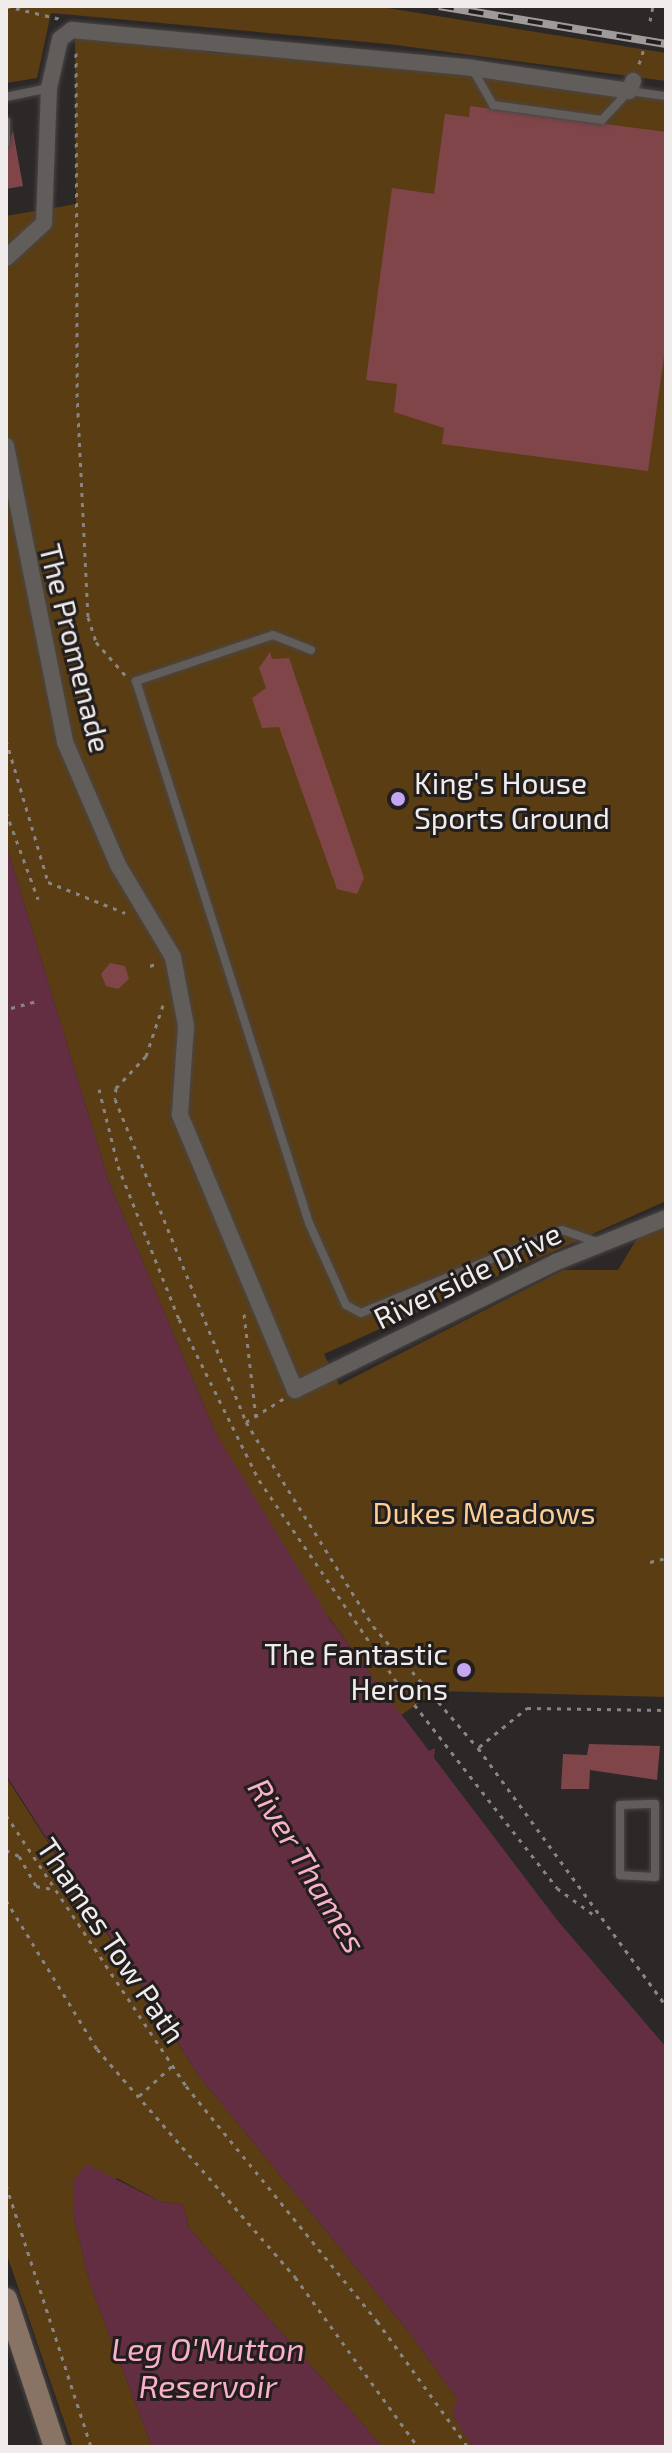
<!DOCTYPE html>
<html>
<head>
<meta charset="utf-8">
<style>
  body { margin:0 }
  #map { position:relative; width:672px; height:2453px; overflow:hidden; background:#2c2827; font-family:"Exo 2",sans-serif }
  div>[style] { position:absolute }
  .green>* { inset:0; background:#5a3d13 }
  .water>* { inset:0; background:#632e42 }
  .river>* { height:32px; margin:-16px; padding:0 16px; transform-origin:16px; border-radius:16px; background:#632e42 }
  .building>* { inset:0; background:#804549 }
  .path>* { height:3px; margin-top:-1.5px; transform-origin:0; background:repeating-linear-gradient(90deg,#888584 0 4px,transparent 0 10px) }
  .roads { filter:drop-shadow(0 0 2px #494645) drop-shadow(0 0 2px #494645) }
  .service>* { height:8px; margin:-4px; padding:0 4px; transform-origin:4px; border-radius:4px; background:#615d5b }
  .minor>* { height:16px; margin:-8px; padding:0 8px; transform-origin:8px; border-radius:8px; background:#615d5b }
  .secondary>* { height:22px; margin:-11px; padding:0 11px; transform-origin:11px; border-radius:11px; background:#887365 }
  .rail>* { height:8px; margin-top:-4px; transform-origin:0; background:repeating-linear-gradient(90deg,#221e1d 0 15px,#9e9b9a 0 30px); box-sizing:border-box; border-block:2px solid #9e9b9a }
  .dots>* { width:22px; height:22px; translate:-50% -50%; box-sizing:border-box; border:4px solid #221e1d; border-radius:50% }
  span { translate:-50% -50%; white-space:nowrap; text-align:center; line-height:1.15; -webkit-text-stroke:6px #221e1d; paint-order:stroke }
  .street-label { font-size:30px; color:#efeceb }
  .poi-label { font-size:30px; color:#efeceb }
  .left { translate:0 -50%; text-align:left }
  .right { translate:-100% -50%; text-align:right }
  .park-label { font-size:30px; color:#f9cd94 }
  .water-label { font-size:32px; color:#f9b1c9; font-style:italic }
  .frame { position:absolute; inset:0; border:8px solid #efeceb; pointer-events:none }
</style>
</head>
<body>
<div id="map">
  <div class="green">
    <div style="clip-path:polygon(6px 6px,375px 6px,666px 53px,666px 81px,388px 44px,51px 13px,37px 78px,6px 83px)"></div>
    <div style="clip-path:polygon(94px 34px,214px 53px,296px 55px,666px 97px,666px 1201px,324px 1354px,339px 1385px,563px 1270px,618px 1270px,638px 1237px,666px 1227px,666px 1697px,437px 1691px,401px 1715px,309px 1591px,216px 1434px,109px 1182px,6px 844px,6px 216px,76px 204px,75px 39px)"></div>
    <div style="clip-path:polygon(6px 1777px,199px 2076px,408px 2331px,492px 2447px,383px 2447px,189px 2228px,183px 2204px,161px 2202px,117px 2178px,74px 2218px,90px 2284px,152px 2447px,73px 2447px,6px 2252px)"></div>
  </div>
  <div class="water">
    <div style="clip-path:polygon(6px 844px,109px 1182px,216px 1434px,330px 1620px,429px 1751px,435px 1748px,434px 1758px,557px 1920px,666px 2047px,666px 2447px,492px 2447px,408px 2331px,199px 2076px,6px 1775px)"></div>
    <div style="clip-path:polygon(86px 2164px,161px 2202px,183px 2204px,189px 2228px,383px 2447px,152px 2447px,90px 2284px,74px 2218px,73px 2181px)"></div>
  </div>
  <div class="river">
    <div style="left:487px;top:2387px;width:31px;rotate:126deg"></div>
    <div style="left:469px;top:2412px;width:42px;rotate:56.7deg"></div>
  </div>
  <div class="building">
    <div style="clip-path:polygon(470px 106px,666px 132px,666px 342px,648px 471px,442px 444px,444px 428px,394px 412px,397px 384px,366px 380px,392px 188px,434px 194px,445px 114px,469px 117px)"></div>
    <div style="clip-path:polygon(13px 131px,23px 186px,6px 189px,6px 150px)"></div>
    <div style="clip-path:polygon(270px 652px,272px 659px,289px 658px,364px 878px,357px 894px,337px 889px,279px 727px,262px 728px,252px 698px,266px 688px,259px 668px)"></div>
    <div style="clip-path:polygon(110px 963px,125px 966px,129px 979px,118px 989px,106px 986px,101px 974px)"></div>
    <div style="clip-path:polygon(589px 1744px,660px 1746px,657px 1780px,590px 1770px,589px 1789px,561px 1789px,563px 1754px,587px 1755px)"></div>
  </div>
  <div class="path">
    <div style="left:6px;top:6px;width:56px;rotate:13.5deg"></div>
    <div style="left:650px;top:21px;width:15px;rotate:-79deg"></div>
    <div style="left:76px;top:53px;width:340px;rotate:89.8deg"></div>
    <div style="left:77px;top:393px;width:224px;rotate:87.2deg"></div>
    <div style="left:88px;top:617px;width:26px;rotate:72deg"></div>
    <div style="left:96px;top:642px;width:45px;rotate:48.6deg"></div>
    <div style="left:639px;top:64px;width:16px;rotate:-72deg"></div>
    <div style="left:6px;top:740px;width:148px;rotate:73.5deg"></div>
    <div style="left:48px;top:882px;width:83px;rotate:21.9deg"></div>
    <div style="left:6px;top:812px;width:93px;rotate:69.8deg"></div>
    <div style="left:150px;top:966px;width:9px;rotate:-21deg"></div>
    <div style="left:163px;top:1005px;width:54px;rotate:108.4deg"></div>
    <div style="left:146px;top:1056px;width:44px;rotate:133.2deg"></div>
    <div style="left:116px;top:1088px;width:11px;rotate:95deg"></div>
    <div style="left:115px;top:1099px;width:349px;rotate:67.9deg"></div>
    <div style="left:246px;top:1422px;width:240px;rotate:58.1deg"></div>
    <div style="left:373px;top:1626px;width:161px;rotate:49.3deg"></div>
    <div style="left:478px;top:1748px;width:319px;rotate:53.9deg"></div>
    <div style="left:11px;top:1008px;width:27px;rotate:-15deg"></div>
    <div style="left:99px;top:1089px;width:79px;rotate:76.1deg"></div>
    <div style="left:118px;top:1166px;width:165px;rotate:68.3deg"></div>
    <div style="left:179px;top:1319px;width:180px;rotate:63.6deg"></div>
    <div style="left:259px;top:1480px;width:243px;rotate:55.7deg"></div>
    <div style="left:396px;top:1681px;width:262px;rotate:52.1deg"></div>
    <div style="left:557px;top:1888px;width:46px;rotate:36.1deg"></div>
    <div style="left:244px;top:1314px;width:105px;rotate:83.4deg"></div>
    <div style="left:246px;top:1422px;width:44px;rotate:-31.9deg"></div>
    <div style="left:650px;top:1562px;width:16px;rotate:-14deg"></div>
    <div style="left:479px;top:1747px;width:62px;rotate:-39.1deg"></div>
    <div style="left:527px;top:1708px;width:139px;rotate:0.8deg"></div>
    <div style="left:6px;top:1815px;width:325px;rotate:56.4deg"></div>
    <div style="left:186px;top:2086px;width:303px;rotate:50.9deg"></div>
    <div style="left:377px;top:2321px;width:155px;rotate:54.2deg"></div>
    <div style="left:6px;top:1850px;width:14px;rotate:25deg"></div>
    <div style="left:19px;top:1856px;width:34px;rotate:60deg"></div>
    <div style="left:36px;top:1886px;width:20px;rotate:11deg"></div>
    <div style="left:6px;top:1900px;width:175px;rotate:58.6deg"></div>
    <div style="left:97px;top:2049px;width:302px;rotate:49deg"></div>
    <div style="left:295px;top:2277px;width:210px;rotate:54.1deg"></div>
    <div style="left:139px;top:2096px;width:45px;rotate:-42.3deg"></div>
    <div style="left:6px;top:2185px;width:275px;rotate:72deg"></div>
  </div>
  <div class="roads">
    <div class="service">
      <div style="left:472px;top:68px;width:43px;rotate:60.4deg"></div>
      <div style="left:493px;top:105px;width:110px;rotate:7.8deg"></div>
      <div style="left:602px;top:120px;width:40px;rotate:-47deg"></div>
      <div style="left:629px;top:91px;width:37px;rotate:8deg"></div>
      <div style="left:6px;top:97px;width:44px;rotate:-11.8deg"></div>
      <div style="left:6px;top:121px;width:22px;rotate:90deg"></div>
      <div style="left:311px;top:650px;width:41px;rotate:-158.5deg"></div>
      <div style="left:273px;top:635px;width:145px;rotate:161.4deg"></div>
      <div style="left:136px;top:681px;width:569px;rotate:72.3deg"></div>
      <div style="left:309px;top:1223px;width:90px;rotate:65.7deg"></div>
      <div style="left:346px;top:1305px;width:17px;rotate:28deg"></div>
      <div style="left:361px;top:1313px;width:217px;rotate:-22.4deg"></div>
      <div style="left:562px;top:1230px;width:40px;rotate:18.9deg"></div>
      <div style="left:655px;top:1804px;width:73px;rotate:90deg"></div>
      <div style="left:655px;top:1877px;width:35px;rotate:-177deg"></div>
      <div style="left:620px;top:1875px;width:70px;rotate:-90deg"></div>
      <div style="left:620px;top:1805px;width:35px;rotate:-2deg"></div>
    </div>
    <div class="minor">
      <div style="left:6px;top:258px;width:52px;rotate:-42.6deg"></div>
      <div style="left:44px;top:223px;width:135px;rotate:-87.9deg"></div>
      <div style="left:49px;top:88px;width:50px;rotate:-77.3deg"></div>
      <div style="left:60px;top:39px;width:15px;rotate:-37deg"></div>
      <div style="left:72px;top:30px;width:402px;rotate:5.4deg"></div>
      <div style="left:472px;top:68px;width:159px;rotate:8.3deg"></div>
      <div style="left:629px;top:91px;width:11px;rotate:-68deg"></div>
      <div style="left:6px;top:446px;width:302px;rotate:78.7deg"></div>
      <div style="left:65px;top:742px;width:134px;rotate:66.7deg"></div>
      <div style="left:118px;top:865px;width:107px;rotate:59.1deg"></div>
      <div style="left:173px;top:957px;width:70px;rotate:79.3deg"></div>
      <div style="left:186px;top:1026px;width:89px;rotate:93.9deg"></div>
      <div style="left:180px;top:1115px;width:298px;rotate:67.3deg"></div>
      <div style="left:295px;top:1390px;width:291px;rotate:-26.1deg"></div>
      <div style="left:556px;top:1262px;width:118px;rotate:-21.8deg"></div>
    </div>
    <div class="secondary">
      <div style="left:6px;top:2299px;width:156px;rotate:71.7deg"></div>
    </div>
  </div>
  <div class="rail">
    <div style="left:439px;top:6px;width:230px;rotate:9.5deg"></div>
  </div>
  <div class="dots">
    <div style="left:398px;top:799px;background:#c3a7f2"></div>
    <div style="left:464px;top:1670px;background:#c3a7f2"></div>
  </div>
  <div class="street-label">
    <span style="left:76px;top:648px;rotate:76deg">The Promenade</span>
    <span style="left:467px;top:1275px;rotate:-26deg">Riverside Drive</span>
    <span style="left:112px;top:1940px;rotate:56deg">Thames Tow Path</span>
  </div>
  <div class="poi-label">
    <span class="left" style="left:414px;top:799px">King's House<br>Sports Ground</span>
    <span class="right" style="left:448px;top:1670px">The Fantastic<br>Herons</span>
  </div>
  <div class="park-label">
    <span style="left:484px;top:1512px">Dukes Meadows</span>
  </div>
  <div class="water-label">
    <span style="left:308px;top:1865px;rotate:59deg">River Thames</span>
    <span style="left:208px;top:2367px">Leg O'Mutton<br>Reservoir</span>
  </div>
  <div class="frame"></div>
</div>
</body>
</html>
